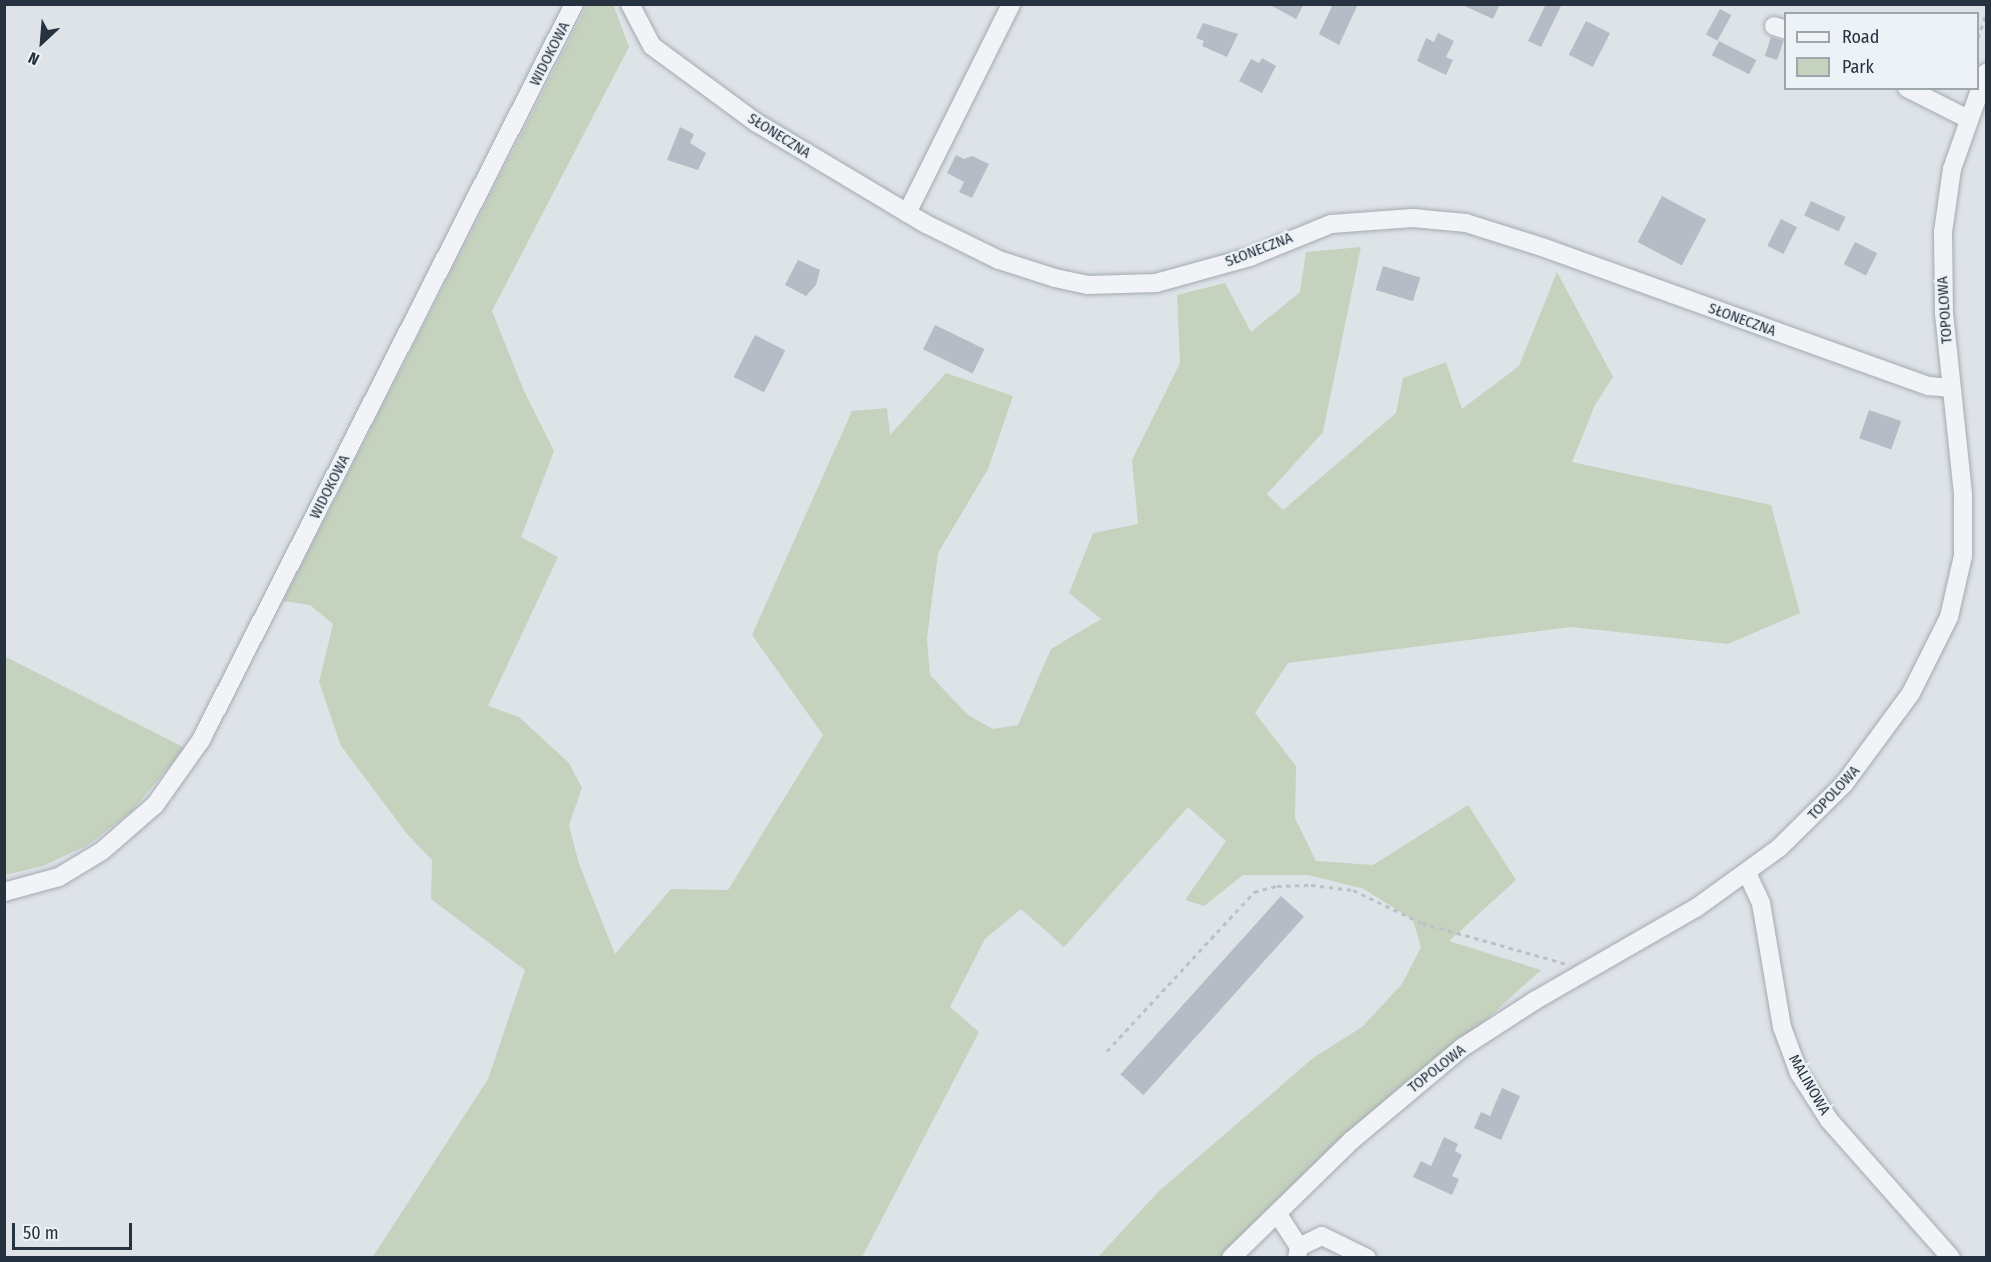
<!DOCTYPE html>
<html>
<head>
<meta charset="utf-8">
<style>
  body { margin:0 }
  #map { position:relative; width:1991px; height:1262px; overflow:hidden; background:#dee3e8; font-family:"Fira Sans Condensed",sans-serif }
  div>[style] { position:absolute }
  .green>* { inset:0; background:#c5d2be }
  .building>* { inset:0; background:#b5bcc5; transform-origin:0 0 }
  .path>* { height:3px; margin-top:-1.5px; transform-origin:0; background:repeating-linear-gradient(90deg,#bcc1c7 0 4.5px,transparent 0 9px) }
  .roads { filter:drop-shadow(0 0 2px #a3aab2) drop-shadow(0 0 2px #a3aab2) }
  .minor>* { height:18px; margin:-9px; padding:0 9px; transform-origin:9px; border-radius:9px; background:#f1f3f6 }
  span { translate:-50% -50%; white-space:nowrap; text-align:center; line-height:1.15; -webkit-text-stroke:4.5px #edf2f6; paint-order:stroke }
  .street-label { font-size:15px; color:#263240 }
  .frame { position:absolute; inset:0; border:6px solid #263240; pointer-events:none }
  .legend { position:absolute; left:1784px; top:12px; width:195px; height:78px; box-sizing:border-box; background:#edf2f6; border:2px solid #9da5ad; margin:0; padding:8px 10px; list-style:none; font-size:18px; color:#263240 }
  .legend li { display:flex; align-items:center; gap:12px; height:30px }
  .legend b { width:30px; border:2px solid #9da5ad }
  .north { position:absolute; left:12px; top:12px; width:60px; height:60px; -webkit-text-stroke:4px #edf2f6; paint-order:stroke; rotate:206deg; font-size:16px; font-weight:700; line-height:24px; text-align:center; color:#263240 }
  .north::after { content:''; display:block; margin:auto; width:21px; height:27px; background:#263240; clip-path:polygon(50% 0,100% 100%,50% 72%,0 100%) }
  .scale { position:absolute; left:12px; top:1223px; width:120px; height:27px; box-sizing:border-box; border:3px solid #263240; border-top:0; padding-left:8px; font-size:18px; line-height:21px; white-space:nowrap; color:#263240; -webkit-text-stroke:4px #edf2f6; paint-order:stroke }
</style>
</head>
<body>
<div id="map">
  <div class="green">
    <div style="clip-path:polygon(613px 4px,629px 47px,492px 311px,524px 391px,554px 451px,521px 537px,558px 557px,488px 706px,519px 717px,569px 763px,582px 788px,569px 825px,579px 864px,615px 954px,671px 889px,728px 890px,823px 735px,752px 635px,852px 411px,887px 408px,890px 435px,946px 373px,1013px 396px,988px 469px,938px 553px,927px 638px,930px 675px,968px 715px,993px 729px,1018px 725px,1051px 649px,1101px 619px,1069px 593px,1093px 533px,1138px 524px,1132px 460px,1180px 363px,1177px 295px,1225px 283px,1251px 332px,1300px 292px,1306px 252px,1361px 247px,1323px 432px,1267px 494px,1283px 510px,1396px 413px,1403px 378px,1446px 362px,1462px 409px,1519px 366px,1557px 272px,1613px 377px,1595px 405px,1572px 462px,1771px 505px,1800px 613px,1728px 644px,1571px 627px,1288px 663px,1255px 713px,1296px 766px,1295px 818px,1316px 861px,1373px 865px,1468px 805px,1516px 880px,1449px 941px,1541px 970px,1224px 1257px,1098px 1257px,1159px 1191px,1313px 1058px,1362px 1027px,1402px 984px,1421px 947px,1413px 920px,1364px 889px,1308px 875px,1243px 875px,1204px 906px,1185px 900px,1226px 841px,1188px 807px,1064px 947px,1021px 909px,985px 939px,950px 1007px,979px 1032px,862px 1257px,372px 1258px,488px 1079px,525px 970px,431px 899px,432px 860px,407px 834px,341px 746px,319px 682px,333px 624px,310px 605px,283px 601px,587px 5px)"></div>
    <div style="clip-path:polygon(4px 656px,185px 748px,131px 812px,88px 845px,43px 866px,5px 875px)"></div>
  </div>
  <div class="building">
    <div style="clip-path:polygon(1268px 4px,1304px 4px,1296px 19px)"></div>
    <div style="clip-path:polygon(1333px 4px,1358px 4px,1339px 45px,1319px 34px)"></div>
    <div style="clip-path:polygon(1460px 4px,1500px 4px,1493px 19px)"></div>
    <div style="clip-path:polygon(1546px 4px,1562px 4px,1541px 47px,1528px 41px)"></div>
    <div style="left:1720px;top:9px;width:13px;height:29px;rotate:29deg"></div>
    <div style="left:1586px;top:21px;width:27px;height:38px;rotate:27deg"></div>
    <div style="clip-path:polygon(1203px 23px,1238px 34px,1227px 57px,1202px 46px,1204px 41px,1196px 38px)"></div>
    <div style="clip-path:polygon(1438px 33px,1454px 41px,1446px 57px,1453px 60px,1446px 75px,1417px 61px,1426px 38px,1434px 42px)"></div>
    <div style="left:1771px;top:37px;width:13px;height:20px;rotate:18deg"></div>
    <div style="left:1719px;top:41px;width:42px;height:16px;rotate:27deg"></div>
    <div style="clip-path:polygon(1262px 58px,1276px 66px,1262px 93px,1239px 81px,1251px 59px,1259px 63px)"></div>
    <div style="clip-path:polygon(680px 127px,694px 134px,690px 143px,706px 153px,698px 170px,667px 160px)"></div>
    <div style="clip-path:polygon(956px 155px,964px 159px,972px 156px,989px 164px,972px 198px,959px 192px,964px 182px,947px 173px)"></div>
    <div style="left:1662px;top:196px;width:50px;height:52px;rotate:28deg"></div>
    <div style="left:1811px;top:201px;width:38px;height:16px;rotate:25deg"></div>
    <div style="left:1781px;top:219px;width:18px;height:30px;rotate:27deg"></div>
    <div style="left:1855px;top:242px;width:25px;height:25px;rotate:27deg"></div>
    <div style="clip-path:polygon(798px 260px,820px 270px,816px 285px,806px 296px,785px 285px)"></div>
    <div style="left:1383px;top:266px;width:39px;height:25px;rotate:17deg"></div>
    <div style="left:935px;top:325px;width:55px;height:27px;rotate:26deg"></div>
    <div style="left:755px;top:335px;width:34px;height:47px;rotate:27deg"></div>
    <div style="left:1869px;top:410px;width:34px;height:30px;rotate:19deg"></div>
    <div style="left:1281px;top:896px;width:31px;height:240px;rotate:42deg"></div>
    <div style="clip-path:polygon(1502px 1088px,1520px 1096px,1501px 1140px,1474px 1128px,1481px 1112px,1490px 1116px)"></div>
    <div style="clip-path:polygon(1444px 1137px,1458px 1144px,1455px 1151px,1462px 1155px,1452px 1176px,1459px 1179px,1452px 1195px,1413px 1177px,1421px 1161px,1431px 1166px)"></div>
  </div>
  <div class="path">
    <div style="left:1978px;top:38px;width:25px;rotate:-72deg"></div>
    <div style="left:1107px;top:1051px;width:217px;rotate:-47.2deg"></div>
    <div style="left:1254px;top:892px;width:24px;rotate:-15deg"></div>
    <div style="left:1277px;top:886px;width:34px;rotate:-2deg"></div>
    <div style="left:1311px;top:885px;width:42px;rotate:6.8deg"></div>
    <div style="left:1353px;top:890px;width:76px;rotate:25.6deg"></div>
    <div style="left:1422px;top:923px;width:151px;rotate:15.8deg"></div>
  </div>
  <div class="roads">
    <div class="minor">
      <div style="left:630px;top:4px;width:47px;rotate:62.4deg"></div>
      <div style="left:652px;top:46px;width:130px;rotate:36.3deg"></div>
      <div style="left:757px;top:123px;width:197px;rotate:30.9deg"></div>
      <div style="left:926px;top:224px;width:81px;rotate:26.3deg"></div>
      <div style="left:999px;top:260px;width:59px;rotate:17.8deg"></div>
      <div style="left:1055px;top:278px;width:33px;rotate:12deg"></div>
      <div style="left:1087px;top:285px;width:69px;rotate:-1.7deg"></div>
      <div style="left:1156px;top:283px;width:98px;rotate:-15.5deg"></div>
      <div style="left:1250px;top:257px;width:87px;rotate:-22.2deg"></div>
      <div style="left:1331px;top:224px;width:82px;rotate:-4.2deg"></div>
      <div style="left:1413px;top:218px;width:53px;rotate:5.4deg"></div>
      <div style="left:1466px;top:223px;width:80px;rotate:17.5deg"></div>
      <div style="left:1542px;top:247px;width:411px;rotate:19.8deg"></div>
      <div style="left:1929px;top:386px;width:22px;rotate:5deg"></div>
      <div style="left:1774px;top:26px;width:13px;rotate:18deg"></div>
      <div style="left:1907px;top:88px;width:68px;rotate:26.9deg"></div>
      <div style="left:907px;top:213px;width:233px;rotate:-63.5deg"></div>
      <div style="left:1747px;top:873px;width:33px;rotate:65deg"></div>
      <div style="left:1761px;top:903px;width:126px;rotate:80.4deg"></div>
      <div style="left:1782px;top:1027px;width:49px;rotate:69.7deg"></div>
      <div style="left:1799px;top:1073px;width:56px;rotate:57.4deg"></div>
      <div style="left:1829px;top:1120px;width:184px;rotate:48.5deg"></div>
      <div style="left:4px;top:892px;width:57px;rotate:-15.3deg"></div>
      <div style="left:59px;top:877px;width:50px;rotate:-31.2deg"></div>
      <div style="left:102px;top:851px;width:70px;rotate:-41deg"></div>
      <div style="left:155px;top:805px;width:80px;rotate:-54.7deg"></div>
      <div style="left:201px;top:740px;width:825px;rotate:-63.12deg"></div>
      <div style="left:1277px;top:1213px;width:40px;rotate:57.1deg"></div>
      <div style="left:1299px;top:1247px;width:11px;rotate:100deg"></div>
      <div style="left:1299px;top:1247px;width:25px;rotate:-26deg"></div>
      <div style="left:1322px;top:1236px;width:50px;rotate:26.1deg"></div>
      <div style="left:1231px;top:1258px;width:169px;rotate:-44.3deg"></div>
      <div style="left:1352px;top:1140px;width:145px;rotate:-40deg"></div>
      <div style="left:1463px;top:1047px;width:85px;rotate:-32.9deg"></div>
      <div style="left:1534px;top:1001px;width:187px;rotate:-29.9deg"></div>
      <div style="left:1696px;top:908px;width:102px;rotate:-35.9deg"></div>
      <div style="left:1779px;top:848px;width:91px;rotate:-44.6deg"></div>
      <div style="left:1844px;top:784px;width:113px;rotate:-53.6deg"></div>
      <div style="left:1911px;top:693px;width:85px;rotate:-63.4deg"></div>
      <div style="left:1949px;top:617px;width:63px;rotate:-77.1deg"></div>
      <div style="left:1963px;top:556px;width:62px;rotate:-90deg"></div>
      <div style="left:1963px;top:494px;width:181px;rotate:-96deg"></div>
      <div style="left:1944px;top:314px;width:82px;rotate:-90.7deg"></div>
      <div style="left:1943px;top:232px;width:64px;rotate:-81.9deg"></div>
      <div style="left:1952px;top:169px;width:102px;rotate:-70.5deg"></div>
    </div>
  </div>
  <div class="street-label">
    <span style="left:550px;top:54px;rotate:-63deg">WIDOKOWA</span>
    <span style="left:779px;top:136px;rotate:32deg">SŁONECZNA</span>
    <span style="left:1259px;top:250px;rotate:-21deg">SŁONECZNA</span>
    <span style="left:1945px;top:310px;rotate:-94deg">TOPOLOWA</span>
    <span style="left:1742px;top:320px;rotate:20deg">SŁONECZNA</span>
    <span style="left:330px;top:487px;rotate:-63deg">WIDOKOWA</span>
    <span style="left:1834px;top:793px;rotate:-47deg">TOPOLOWA</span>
    <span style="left:1437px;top:1069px;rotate:-38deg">TOPOLOWA</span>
    <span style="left:1809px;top:1085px;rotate:60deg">MALINOWA</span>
  </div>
  <div class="frame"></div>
  <ul class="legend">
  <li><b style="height:8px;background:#f1f3f6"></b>Road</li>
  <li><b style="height:16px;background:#c5d2be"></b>Park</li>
  </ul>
  <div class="north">N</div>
  <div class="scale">50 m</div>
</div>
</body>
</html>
